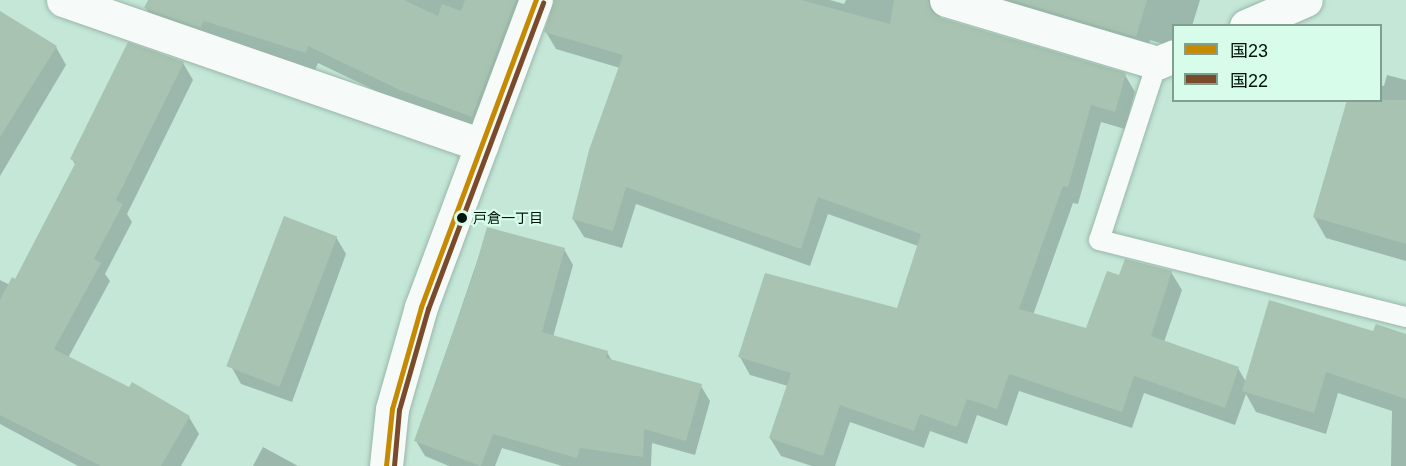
<!DOCTYPE html>
<html>
<head>
<meta charset="utf-8">
<style>
  body { margin:0 }
  #map { position:relative; width:1406px; height:466px; overflow:hidden; background:#c4e7d7; font-family:Arial,"Noto Sans JP",sans-serif }
  div>[style] { position:absolute }
  .shadow>* { inset:0; background:#0003 }
  .building>* { inset:0; background:#a8c3b1; transform-origin:0 0 }
  .roads { filter:drop-shadow(0 0 2px #9ab6a9) drop-shadow(0 0 2px #9ab6a9) }
  .lane>* { height:20px; margin:-10px; padding:0 10px; transform-origin:10px; border-radius:10px; background:#f6fbf9 }
  .street>* { height:33px; margin:-16.5px; padding:0 16.5px; transform-origin:16.5px; border-radius:16.5px; background:#f6fbf9 }
  .secondary>* { height:33px; margin:-16.5px; padding:0 16.5px; transform-origin:16.5px; border-radius:16.5px; background:#f6fbf9 }
  .bus-1>* { height:4.5px; margin:-2.25px; padding:0 2.25px; transform-origin:2.25px; border-radius:2.25px; background:#c68902 }
  .bus-2>* { height:4.5px; margin:-2.25px; padding:0 2.25px; transform-origin:2.25px; border-radius:2.25px; background:#7a4b2a }
  .dots>* { width:16px; height:16px; translate:-50% -50%; box-sizing:border-box; border:3px solid #d7fcea; border-radius:50% }
  span { translate:-50% -50%; white-space:nowrap; text-align:center; line-height:1.15; -webkit-text-stroke:4.5px #d7fcea; paint-order:stroke }
  .bus-label { font-size:14px; color:#00140b }
  .left { translate:0 -50%; text-align:left }
  .legend { position:absolute; left:1172px; top:24px; width:210px; height:78px; box-sizing:border-box; background:#d7fcea; border:2px solid #819f91; margin:0; padding:8px 10px; list-style:none; font-size:18px; color:#00140b }
  .legend li { display:flex; align-items:center; gap:12px; height:30px }
  .legend b { width:30px; border:2px solid #819f91 }
</style>
</head>
<body>
<div id="map">
  <div class="shadow">
    <div style="clip-path:polygon(149px 0,542px 0,482px 134px,412px 108px,318px 63px,315px 70px,156px 26px,146px 8px)"></div>
    <div style="clip-path:polygon(554px 0,830px 0,844px 4px,846px 0,959px 0,943px 4px,939px 18px,1125px 75px,1135px 92px,1125px 129px,1101px 122px,1078px 204px,1073px 203px,1033px 315px,1087px 330px,1120px 277px,1171px 272px,1182px 290px,1164px 342px,1238px 368px,1246px 382px,1374px 333px,1406px 336px,1406px 466px,1391px 466px,1392px 411px,1338px 393px,1326px 434px,1256px 412px,1246px 394px,1235px 425px,1144px 393px,1132px 428px,1019px 391px,1007px 426px,977px 415px,967px 444px,930px 431px,924px 448px,850px 422px,835px 466px,812px 466px,781px 456px,770px 438px,788px 386px,750px 375px,740px 357px,898px 310px,918px 246px,828px 214px,810px 266px,636px 204px,622px 248px,584px 237px,573px 219px,620px 68px,556px 49px,546px 32px)"></div>
    <div style="clip-path:polygon(964px 0,1200px 0,1192px 26px,1174px 26px,1174px 47px,1150px 40px,1146px 54px)"></div>
    <div style="clip-path:polygon(0 38px,56px 47px,66px 65px,0 176px)"></div>
    <div style="clip-path:polygon(183px 63px,193px 80px,127px 214px,132px 222px,105px 274px,110px 281px,68px 358px,189px 417px,199px 434px,181px 466px,78px 466px,0 424px,0 280px,10px 285px,16px 281px,76px 166px,72px 159px)"></div>
    <div style="clip-path:polygon(1387px 75px,1406px 80px,1406px 261px,1326px 238px,1314px 217px,1380px 100px,1380px 85px,1384px 86px)"></div>
    <div style="clip-path:polygon(488px 229px,564px 249px,573px 265px,553px 337px,607px 352px,612px 361px,701px 386px,710px 401px,695px 455px,652px 443px,651px 466px,562px 466px,502px 448px,495px 466px,449px 466px,425px 456px,416px 441px)"></div>
    <div style="clip-path:polygon(336px 237px,346px 254px,292px 402px,241px 384px,231px 366px)"></div>
    <div style="clip-path:polygon(263px 447px,298px 466px,253px 466px)"></div>
  </div>
  <div class="building">
    <div style="clip-path:polygon(148px 0,404px 0,438px 16px,442px 4px,461px 11px,465px 0,516px 0,472px 117px,400px 90px,308px 46px,306px 53px,204px 21px,200px 28px,144px 8px)"></div>
    <div style="clip-path:polygon(554px 0,801px 0,890px 24px,894px 0,928px 0,932px 12px,941px 18px,1126px 73px,1115px 112px,1091px 105px,1068px 187px,1063px 186px,1019px 309px,1086px 328px,1107px 271px,1119px 275px,1125px 259px,1172px 271px,1151px 336px,1239px 367px,1225px 408px,1134px 376px,1122px 412px,1009px 374px,997px 409px,967px 399px,957px 427px,920px 414px,914px 431px,840px 405px,823px 456px,769px 438px,791px 373px,738px 357px,765px 273px,897px 308px,921px 234px,818px 197px,801px 249px,626px 187px,613px 231px,572px 219px,589px 150px,623px 55px,544px 32px)"></div>
    <div style="clip-path:polygon(1012px 0,1147px 0,1136px 37px)"></div>
    <div style="clip-path:polygon(0 11px,57px 46px,0 137px)"></div>
    <div style="clip-path:polygon(128px 42px,184px 62px,116px 200px,123px 204px,94px 259px,101px 263px,54px 349px,129px 387px,132px 382px,190px 416px,161px 466px,101px 466px,0 415px,0 300px,12px 277px,15px 279px,76px 162px,70px 159px)"></div>
    <div style="clip-path:polygon(1347px 100px,1406px 100px,1406px 244px,1313px 217px)"></div>
    <div style="left:284px;top:216px;width:57px;height:161px;rotate:21deg"></div>
    <div style="clip-path:polygon(487px 227px,565px 248px,542px 332px,608px 351px,606px 358px,702px 384px,686px 441px,644px 429px,643px 457px,580px 448px,577px 458px,493px 434px,481px 466px,414px 441px,473px 276px)"></div>
    <div style="clip-path:polygon(1269px 300px,1373px 331px,1376px 324px,1406px 334px,1406px 399px,1326px 372px,1314px 413px,1242px 391px)"></div>
  </div>
  <div class="roads">
    <div class="lane">
      <div style="left:1157px;top:63px;width:186px;rotate:108.1deg"></div>
      <div style="left:1099px;top:240px;width:317px;rotate:14.1deg"></div>
    </div>
    <div class="street">
      <div style="left:63px;top:0;width:443px;rotate:19.1deg"></div>
      <div style="left:946px;top:0;width:220px;rotate:16.6deg"></div>
      <div style="left:1157px;top:63px;width:18px;rotate:-22deg"></div>
      <div style="left:1246px;top:26px;width:65px;rotate:-23.4deg"></div>
    </div>
    <div class="secondary">
      <div style="left:386px;top:466px;width:57px;rotate:-84deg"></div>
      <div style="left:392px;top:409px;width:106px;rotate:-74.1deg"></div>
      <div style="left:421px;top:307px;width:328px;rotate:-69.5deg"></div>
    </div>
  </div>
  <div class="bus-1">
    <div style="left:386px;top:466px;width:57px;rotate:-84deg"></div>
    <div style="left:392px;top:409px;width:106px;rotate:-74.1deg"></div>
    <div style="left:421px;top:307px;width:328px;rotate:-69.5deg"></div>
  </div>
  <div class="bus-2">
    <div style="left:394px;top:466px;width:56px;rotate:-84.9deg"></div>
    <div style="left:399px;top:410px;width:105px;rotate:-74deg"></div>
    <div style="left:428px;top:309px;width:327px;rotate:-69.4deg"></div>
  </div>
  <div class="dots">
    <div style="left:462px;top:218px;background:#00140b"></div>
  </div>
  <div class="bus-label">
    <span class="left" style="left:473px;top:218px">戸倉一丁目</span>
  </div>
  <ul class="legend">
  <li><b style="height:8px;background:#c68902"></b>国23</li>
  <li><b style="height:8px;background:#7a4b2a"></b>国22</li>
  </ul>
</div>
</body>
</html>
